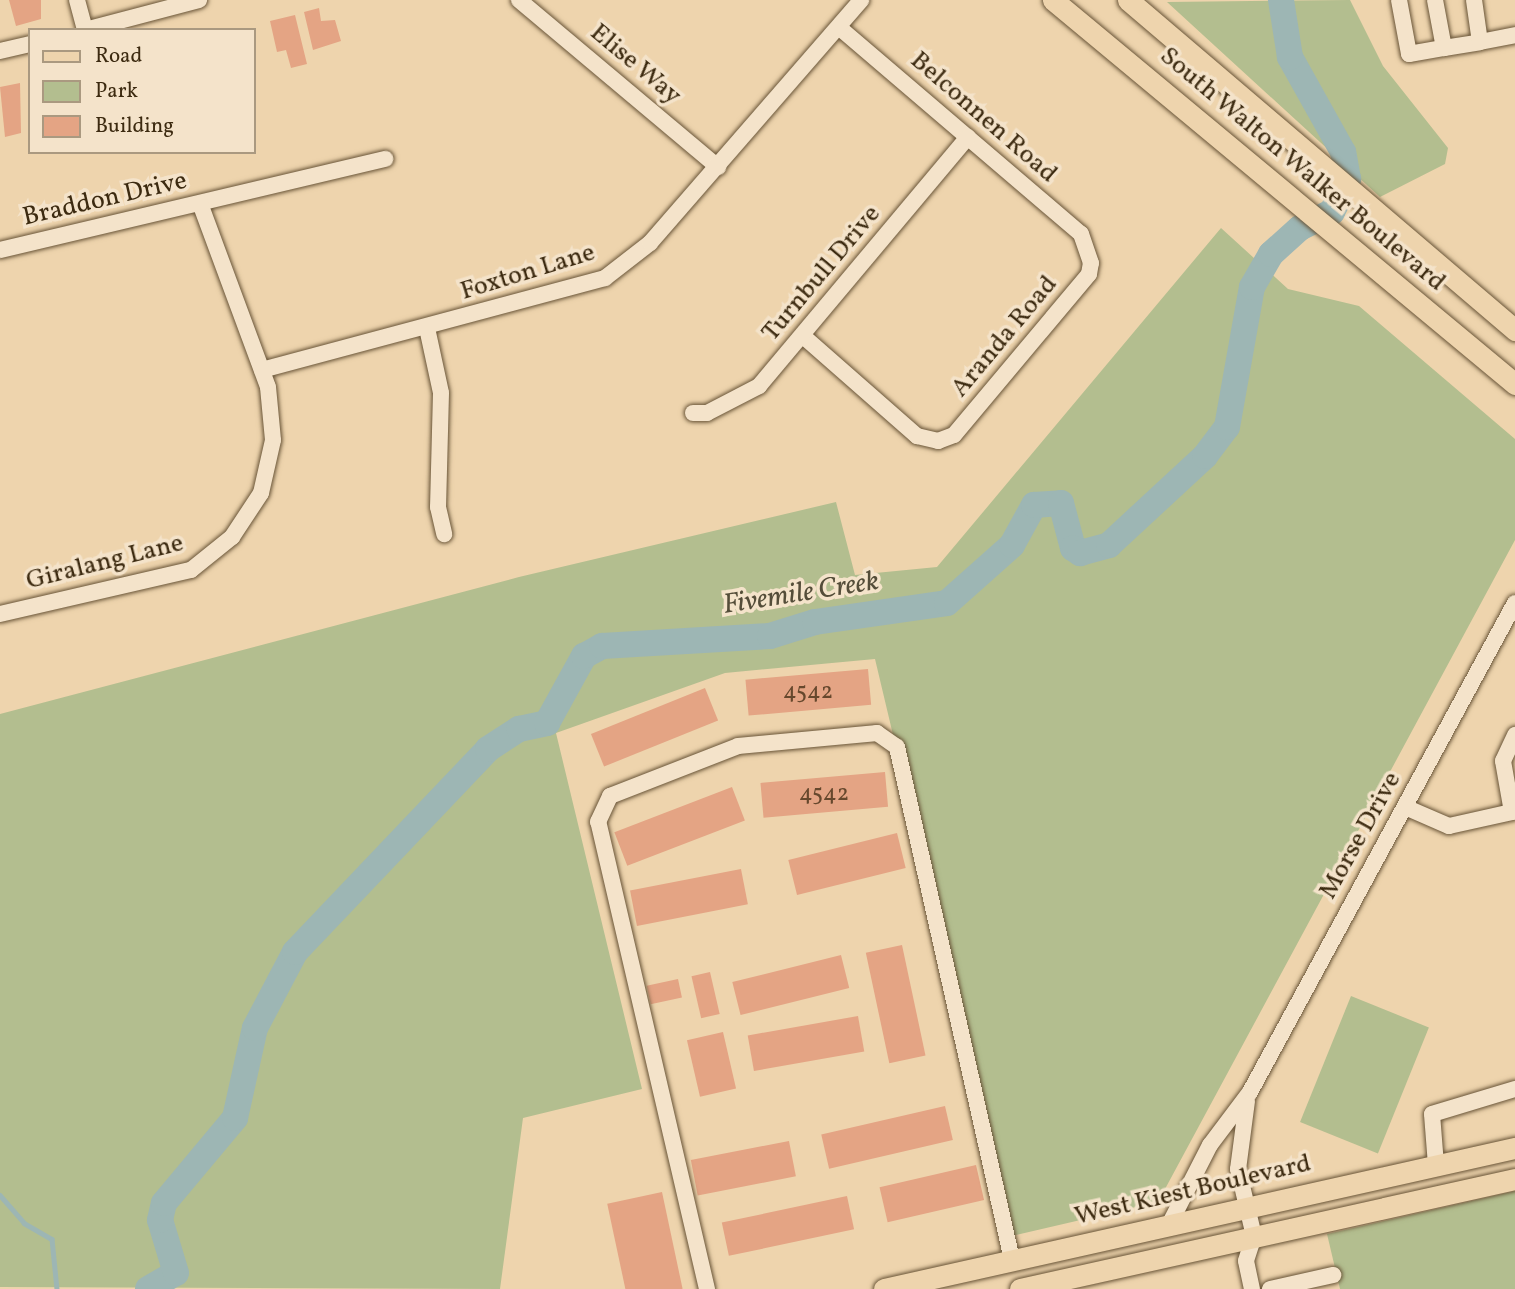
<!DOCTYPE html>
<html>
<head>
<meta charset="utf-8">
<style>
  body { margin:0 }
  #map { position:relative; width:1515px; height:1289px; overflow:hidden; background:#eed4ad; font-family:Vollkorn,serif }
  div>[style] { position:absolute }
  .green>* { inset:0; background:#b3be8f; transform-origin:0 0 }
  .stream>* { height:4.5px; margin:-2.25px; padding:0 2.25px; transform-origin:2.25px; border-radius:2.25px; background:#9db6b4 }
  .river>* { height:26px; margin:-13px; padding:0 13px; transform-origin:13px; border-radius:13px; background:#9db6b4 }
  .building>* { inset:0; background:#e4a484; transform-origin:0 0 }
  .roads { filter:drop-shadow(0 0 2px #685437) drop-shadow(0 0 2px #685437) }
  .minor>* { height:16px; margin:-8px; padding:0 8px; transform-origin:8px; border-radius:8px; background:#f4e3ca }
  .major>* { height:21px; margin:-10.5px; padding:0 10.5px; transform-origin:10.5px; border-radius:10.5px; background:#eed4ad }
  span { translate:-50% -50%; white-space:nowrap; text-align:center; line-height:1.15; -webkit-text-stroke:7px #f4e3ca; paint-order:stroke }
  .number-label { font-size:23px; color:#66482d }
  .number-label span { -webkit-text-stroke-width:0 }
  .street-label { font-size:26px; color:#3c2a10 }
  .water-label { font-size:28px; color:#544d39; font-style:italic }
  .legend { position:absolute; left:28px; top:28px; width:228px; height:126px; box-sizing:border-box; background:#f4e3ca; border:2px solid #aa9980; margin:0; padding:9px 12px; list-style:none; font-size:21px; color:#3c2a10 }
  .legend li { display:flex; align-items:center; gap:14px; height:35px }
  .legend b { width:35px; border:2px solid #aa9980 }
</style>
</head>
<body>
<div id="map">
  <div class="green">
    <div style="clip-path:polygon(1350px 0,1383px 66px,1448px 148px,1445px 164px,1380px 197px,1167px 2px)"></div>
    <div style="clip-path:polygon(1221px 228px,1288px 289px,1359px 306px,1515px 439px,1515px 540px,1158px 1202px,1012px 1236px,875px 659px,725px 673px,556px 733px,642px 1089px,523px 1118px,500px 1289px,0 1287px,0 714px,519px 577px,836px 502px,855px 575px,937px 567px)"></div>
    <div style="left:1351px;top:996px;width:84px;height:136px;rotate:22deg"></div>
    <div style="clip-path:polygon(1515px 1191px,1515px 1289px,1340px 1289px,1327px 1234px)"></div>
  </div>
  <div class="stream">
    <div style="left:0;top:1195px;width:37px;rotate:49deg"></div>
    <div style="left:24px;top:1223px;width:32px;rotate:30deg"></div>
    <div style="left:52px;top:1239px;width:50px;rotate:84.3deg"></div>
  </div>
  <div class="river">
    <div style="left:148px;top:1289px;width:32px;rotate:-30deg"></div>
    <div style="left:176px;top:1273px;width:55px;rotate:-106.8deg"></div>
    <div style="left:160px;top:1220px;width:17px;rotate:-77deg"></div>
    <div style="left:164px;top:1203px;width:111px;rotate:-50.1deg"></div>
    <div style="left:235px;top:1118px;width:92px;rotate:-77.5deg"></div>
    <div style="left:255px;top:1028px;width:86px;rotate:-62.2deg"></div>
    <div style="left:295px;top:952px;width:280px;rotate:-46.4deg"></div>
    <div style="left:488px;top:749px;width:37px;rotate:-33deg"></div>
    <div style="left:519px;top:729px;width:29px;rotate:-12deg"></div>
    <div style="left:547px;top:723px;width:77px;rotate:-61.1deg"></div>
    <div style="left:584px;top:656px;width:21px;rotate:-29deg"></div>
    <div style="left:602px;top:646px;width:168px;rotate:-3.4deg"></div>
    <div style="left:770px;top:636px;width:47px;rotate:-17.3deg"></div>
    <div style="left:815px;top:622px;width:133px;rotate:-8.2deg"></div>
    <div style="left:947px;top:603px;width:87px;rotate:-41.7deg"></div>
    <div style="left:1012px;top:545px;width:46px;rotate:-61.2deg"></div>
    <div style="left:1034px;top:505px;width:27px;rotate:-4deg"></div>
    <div style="left:1061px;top:503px;width:47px;rotate:75.1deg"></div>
    <div style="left:1073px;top:548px;width:9px;rotate:36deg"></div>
    <div style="left:1080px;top:553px;width:30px;rotate:-15deg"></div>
    <div style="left:1109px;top:545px;width:131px;rotate:-42.8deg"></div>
    <div style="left:1205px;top:456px;width:36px;rotate:-53deg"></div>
    <div style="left:1227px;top:427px;width:142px;rotate:-79.9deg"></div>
    <div style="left:1252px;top:287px;width:38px;rotate:-60deg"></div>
    <div style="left:1271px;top:254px;width:39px;rotate:-42deg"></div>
    <div style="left:1300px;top:228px;width:36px;rotate:-27deg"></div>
    <div style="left:1332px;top:212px;width:37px;rotate:-64deg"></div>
    <div style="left:1348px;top:179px;width:27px;rotate:-100deg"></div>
    <div style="left:1343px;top:152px;width:109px;rotate:-119.2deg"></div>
    <div style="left:1290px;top:57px;width:58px;rotate:-99deg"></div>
  </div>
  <div class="building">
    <div style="clip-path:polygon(9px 0,41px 0,41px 19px,16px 26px)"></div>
    <div style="clip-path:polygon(319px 8px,321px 21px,335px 20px,341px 41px,313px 50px,304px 12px)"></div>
    <div style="clip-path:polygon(295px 15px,307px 64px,291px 68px,286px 50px,277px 52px,270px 21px)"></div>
    <div style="clip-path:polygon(20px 83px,21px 133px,5px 137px,0 87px)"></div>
    <div style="left:868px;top:669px;width:36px;height:123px;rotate:85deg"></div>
    <div style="left:705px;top:688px;width:35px;height:123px;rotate:68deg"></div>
    <div style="left:885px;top:772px;width:35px;height:125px;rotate:85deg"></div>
    <div style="left:732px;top:787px;width:36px;height:126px;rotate:69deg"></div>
    <div style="left:897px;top:833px;width:36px;height:112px;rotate:76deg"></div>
    <div style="left:741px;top:869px;width:36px;height:113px;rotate:79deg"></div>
    <div style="left:902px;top:945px;width:113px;height:37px;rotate:78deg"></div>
    <div style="left:841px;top:955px;width:34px;height:112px;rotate:76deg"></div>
    <div style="left:710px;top:972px;width:43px;height:19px;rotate:77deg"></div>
    <div style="left:678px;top:979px;width:19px;height:32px;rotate:78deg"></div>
    <div style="left:858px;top:1016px;width:36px;height:112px;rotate:80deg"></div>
    <div style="left:723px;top:1032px;width:58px;height:37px;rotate:77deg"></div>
    <div style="left:945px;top:1106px;width:35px;height:127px;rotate:77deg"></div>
    <div style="left:789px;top:1141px;width:36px;height:100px;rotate:79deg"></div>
    <div style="left:976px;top:1165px;width:36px;height:99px;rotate:77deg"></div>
    <div style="left:662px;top:1192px;width:99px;height:56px;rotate:78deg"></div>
    <div style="left:847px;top:1196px;width:34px;height:128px;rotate:78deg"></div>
  </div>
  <div class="roads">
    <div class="minor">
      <div style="left:77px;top:0;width:31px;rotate:75deg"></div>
      <div style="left:519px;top:0;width:260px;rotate:40deg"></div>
      <div style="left:1399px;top:0;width:55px;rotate:79.5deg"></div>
      <div style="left:1409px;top:54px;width:36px;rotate:-10deg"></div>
      <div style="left:1435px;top:0;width:49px;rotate:79.4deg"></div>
      <div style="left:1444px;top:48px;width:36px;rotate:-9deg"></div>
      <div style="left:1474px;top:0;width:42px;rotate:81.9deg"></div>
      <div style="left:1480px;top:42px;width:36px;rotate:-11deg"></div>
      <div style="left:85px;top:30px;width:118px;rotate:-14.7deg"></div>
      <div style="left:0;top:51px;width:31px;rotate:-13deg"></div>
      <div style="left:0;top:250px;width:396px;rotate:-13.3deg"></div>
      <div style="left:427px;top:328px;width:66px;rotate:77.8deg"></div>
      <div style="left:441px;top:393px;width:114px;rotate:91.5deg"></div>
      <div style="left:438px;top:507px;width:28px;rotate:77deg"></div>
      <div style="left:803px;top:336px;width:152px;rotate:41.3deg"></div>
      <div style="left:917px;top:436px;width:22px;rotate:13deg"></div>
      <div style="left:938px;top:441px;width:17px;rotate:-21deg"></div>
      <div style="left:954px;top:435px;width:210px;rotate:-50deg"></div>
      <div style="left:1089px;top:274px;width:11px;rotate:-80deg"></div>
      <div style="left:1091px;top:263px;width:31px;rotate:-109deg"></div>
      <div style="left:1081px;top:234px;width:318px;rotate:-139.5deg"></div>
      <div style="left:262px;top:370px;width:355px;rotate:-15deg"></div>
      <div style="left:605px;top:278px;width:57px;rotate:-37.9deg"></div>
      <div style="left:650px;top:243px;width:322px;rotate:-49deg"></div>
      <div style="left:693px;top:413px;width:14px"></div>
      <div style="left:707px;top:413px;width:59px;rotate:-27.4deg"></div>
      <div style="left:759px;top:386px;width:325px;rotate:-50deg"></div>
      <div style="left:0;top:614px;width:196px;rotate:-13deg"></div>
      <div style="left:191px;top:570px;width:53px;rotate:-38.8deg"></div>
      <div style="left:232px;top:537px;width:53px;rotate:-56.6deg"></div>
      <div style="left:261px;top:493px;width:54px;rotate:-77.2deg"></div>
      <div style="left:273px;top:440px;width:53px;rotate:-95.4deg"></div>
      <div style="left:268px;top:387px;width:196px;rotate:-110.3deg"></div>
      <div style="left:1405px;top:807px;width:48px;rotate:23.4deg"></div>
      <div style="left:1449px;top:826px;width:65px;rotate:-12.5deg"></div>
      <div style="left:1512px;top:812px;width:52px;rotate:-100deg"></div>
      <div style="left:1503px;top:761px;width:29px;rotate:-65deg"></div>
      <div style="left:1247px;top:1101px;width:69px;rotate:97.5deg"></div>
      <div style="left:1238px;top:1169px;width:69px;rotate:76.6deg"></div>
      <div style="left:1254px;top:1236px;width:26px;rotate:108deg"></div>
      <div style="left:1246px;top:1261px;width:29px;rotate:78deg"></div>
      <div style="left:1436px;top:1165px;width:51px;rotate:-94.5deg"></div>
      <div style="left:1432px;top:1114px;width:87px;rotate:-16.8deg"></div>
      <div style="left:1169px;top:1225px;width:90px;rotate:-62.9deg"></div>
      <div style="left:1210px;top:1145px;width:66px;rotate:-53deg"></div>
      <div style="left:1250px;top:1092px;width:556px;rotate:-61.55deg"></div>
      <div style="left:707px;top:1289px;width:480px;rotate:-103.1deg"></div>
      <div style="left:598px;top:822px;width:29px;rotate:-65deg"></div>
      <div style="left:610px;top:796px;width:137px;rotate:-21.3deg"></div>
      <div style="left:738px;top:746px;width:140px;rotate:-5.3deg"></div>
      <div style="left:877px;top:733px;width:24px;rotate:35deg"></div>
      <div style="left:897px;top:747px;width:526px;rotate:77.36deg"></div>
      <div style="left:1270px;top:1289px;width:65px;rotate:-12.5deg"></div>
    </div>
    <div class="major">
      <div style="left:1053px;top:0;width:601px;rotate:39.73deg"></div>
      <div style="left:1128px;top:0;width:509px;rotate:40.45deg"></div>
      <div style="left:884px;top:1289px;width:647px;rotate:-12.6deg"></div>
      <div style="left:1020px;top:1289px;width:507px;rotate:-12.53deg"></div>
    </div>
  </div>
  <div class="number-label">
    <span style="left:808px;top:692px">4542</span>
    <span style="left:824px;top:794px">4542</span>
  </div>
  <div class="street-label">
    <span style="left:635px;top:65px;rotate:40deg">Elise Way</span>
    <span style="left:983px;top:118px;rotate:41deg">Belconnen Road</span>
    <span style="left:1302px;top:170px;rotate:40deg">South Walton Walker Boulevard</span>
    <span style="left:105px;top:200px;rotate:-13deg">Braddon Drive</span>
    <span style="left:528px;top:273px;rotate:-17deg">Foxton Lane</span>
    <span style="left:822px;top:274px;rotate:-50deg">Turnbull Drive</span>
    <span style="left:1005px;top:337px;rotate:-50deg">Aranda Road</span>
    <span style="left:105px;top:563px;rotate:-14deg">Giralang Lane</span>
    <span style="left:1361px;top:836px;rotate:-61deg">Morse Drive</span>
    <span style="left:1193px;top:1191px;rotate:-13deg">West Kiest Boulevard</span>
  </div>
  <div class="water-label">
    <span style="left:801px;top:594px;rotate:-9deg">Fivemile Creek</span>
  </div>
  <ul class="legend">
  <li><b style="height:9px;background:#eed4ad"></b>Road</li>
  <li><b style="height:19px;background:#b3be8f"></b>Park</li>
  <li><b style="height:19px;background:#e4a484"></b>Building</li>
  </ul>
</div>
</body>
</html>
